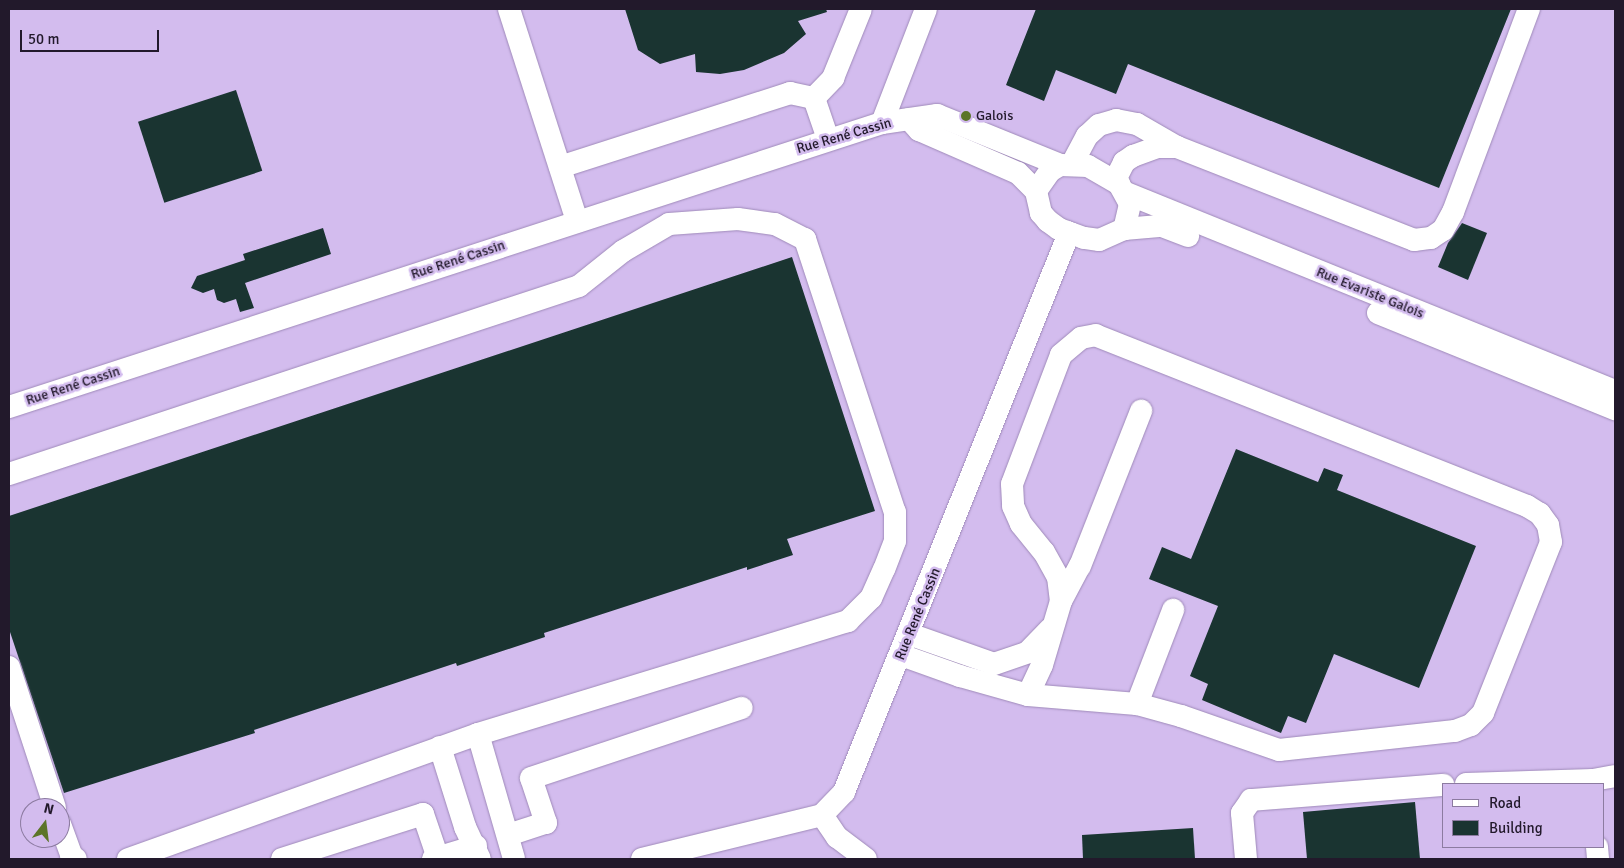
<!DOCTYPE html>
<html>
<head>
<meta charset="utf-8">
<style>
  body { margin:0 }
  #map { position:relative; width:1624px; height:868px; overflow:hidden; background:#d3bcee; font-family:Signika,sans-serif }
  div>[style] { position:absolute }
  .building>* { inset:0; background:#1a3431; transform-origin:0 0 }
  .roads { filter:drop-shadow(0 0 1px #9f8ab9) drop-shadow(0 0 1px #9f8ab9) }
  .minor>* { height:22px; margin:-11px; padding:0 11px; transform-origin:11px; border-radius:11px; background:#fff }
  .dots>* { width:14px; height:14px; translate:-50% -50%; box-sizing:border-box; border:2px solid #d3bcee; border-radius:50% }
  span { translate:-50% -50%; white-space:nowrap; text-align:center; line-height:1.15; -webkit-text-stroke:5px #d3bcee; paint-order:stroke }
  .poi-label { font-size:14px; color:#22192b }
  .left { translate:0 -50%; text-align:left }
  .street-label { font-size:14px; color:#22192b }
  .frame { position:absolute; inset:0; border:10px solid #22192b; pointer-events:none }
  .legend { position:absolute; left:1442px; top:783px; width:162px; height:65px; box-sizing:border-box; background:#d3bcee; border:1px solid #8c7ba0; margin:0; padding:6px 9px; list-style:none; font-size:15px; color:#22192b }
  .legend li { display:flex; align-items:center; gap:10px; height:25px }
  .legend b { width:25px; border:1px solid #8c7ba0 }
  .north { position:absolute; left:20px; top:798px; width:50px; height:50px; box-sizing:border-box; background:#d3bcee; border:1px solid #8c7ba0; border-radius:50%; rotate:15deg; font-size:14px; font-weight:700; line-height:20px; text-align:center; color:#22192b }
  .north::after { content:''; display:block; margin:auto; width:18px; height:22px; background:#5c7528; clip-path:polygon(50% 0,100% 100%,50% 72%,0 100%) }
  .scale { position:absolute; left:20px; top:30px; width:139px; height:22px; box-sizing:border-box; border:2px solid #22192b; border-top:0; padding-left:6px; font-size:15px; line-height:18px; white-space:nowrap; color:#22192b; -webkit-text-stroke:4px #d3bcee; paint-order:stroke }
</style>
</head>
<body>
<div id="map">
  <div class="building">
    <div style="clip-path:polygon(625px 9px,826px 9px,827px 12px,798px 21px,806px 34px,784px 53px,744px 70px,720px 74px,696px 72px,695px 54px,660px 64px,638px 50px)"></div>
    <div style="clip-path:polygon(1036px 9px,1511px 9px,1439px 188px,1128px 64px,1116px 94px,1056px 70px,1044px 101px,1006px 85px)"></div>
    <div style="left:236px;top:90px;width:85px;height:103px;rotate:72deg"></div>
    <div style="clip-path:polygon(1462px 223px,1487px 233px,1468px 280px,1438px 267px,1448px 243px)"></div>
    <div style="clip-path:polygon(323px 228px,331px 254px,245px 283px,254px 308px,240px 312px,236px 299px,224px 303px,217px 300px,214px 289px,203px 293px,191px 288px,197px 276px,245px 260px,243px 254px)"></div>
    <div style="clip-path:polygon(792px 257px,875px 511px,787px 539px,793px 555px,747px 570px,747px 567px,544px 633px,545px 637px,457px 666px,456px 663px,254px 730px,255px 733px,64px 793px,9px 629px,9px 516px)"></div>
    <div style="clip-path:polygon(1236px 449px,1318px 482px,1324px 468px,1343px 475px,1337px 490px,1476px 546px,1419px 688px,1334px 654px,1306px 723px,1288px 716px,1281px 733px,1202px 700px,1208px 684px,1190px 676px,1218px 606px,1149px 579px,1162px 547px,1191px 559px)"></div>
    <div style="clip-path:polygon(1415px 802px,1420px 859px,1307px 859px,1303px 812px)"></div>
    <div style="clip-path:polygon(1193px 828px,1195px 859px,1083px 859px,1082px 835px)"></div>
  </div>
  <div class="roads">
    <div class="minor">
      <div style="left:509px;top:9px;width:223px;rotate:72.2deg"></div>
      <div style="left:909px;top:119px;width:15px;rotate:48deg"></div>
      <div style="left:919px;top:130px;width:108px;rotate:23.5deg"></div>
      <div style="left:1018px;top:173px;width:25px;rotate:45deg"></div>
      <div style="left:882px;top:123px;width:122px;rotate:-68.9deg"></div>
      <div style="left:828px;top:139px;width:43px;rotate:-108.9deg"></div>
      <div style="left:814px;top:98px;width:28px;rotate:-46deg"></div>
      <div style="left:833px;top:78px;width:74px;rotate:-67.9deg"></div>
      <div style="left:1072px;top:164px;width:32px;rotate:-62deg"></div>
      <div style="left:1087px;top:136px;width:16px;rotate:-43deg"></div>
      <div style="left:1099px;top:125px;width:18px;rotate:-16deg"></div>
      <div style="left:1116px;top:120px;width:21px;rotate:11deg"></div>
      <div style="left:1137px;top:124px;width:46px;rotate:29.9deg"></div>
      <div style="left:1060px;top:165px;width:28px;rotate:2deg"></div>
      <div style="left:1088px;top:166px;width:36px;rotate:30deg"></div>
      <div style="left:1119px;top:184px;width:23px;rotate:61deg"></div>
      <div style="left:1130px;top:204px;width:26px;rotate:103deg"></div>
      <div style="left:1124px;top:229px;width:27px;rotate:156deg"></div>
      <div style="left:1099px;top:240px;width:15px;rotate:-172deg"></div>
      <div style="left:1084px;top:238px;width:27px;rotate:-160deg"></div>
      <div style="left:1059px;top:229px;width:14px;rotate:-144deg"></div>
      <div style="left:1048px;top:221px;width:11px;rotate:-131deg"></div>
      <div style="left:1041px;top:213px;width:23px;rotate:-103deg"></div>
      <div style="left:1036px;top:191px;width:24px;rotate:-55deg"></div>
      <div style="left:1050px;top:171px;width:12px;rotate:-31deg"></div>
      <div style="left:560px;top:167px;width:242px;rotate:-17.8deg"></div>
      <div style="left:790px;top:93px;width:25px;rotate:12deg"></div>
      <div style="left:1115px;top:180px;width:20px;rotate:-63deg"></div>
      <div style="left:1124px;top:162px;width:11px;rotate:-34deg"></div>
      <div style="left:1133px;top:156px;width:27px;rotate:-20deg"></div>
      <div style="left:1158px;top:147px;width:19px"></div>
      <div style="left:1177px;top:147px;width:255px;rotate:21.4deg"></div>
      <div style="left:1414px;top:240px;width:17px;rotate:-7deg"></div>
      <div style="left:1431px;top:238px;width:14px;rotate:-34deg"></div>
      <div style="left:1443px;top:230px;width:21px;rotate:-61deg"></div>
      <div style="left:1453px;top:212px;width:217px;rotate:-69.5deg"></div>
      <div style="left:1126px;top:193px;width:528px;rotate:22.04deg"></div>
      <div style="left:1124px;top:229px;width:38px;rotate:-5deg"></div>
      <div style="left:1162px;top:226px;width:28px;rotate:21deg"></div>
      <div style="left:1378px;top:313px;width:256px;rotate:22.1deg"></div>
      <div style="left:9px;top:407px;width:918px;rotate:-18.02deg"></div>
      <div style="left:882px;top:123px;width:56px;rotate:-8.3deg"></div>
      <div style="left:937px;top:115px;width:133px;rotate:22.1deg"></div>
      <div style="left:9px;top:474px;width:600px;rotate:-18.25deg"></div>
      <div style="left:579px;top:286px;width:56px;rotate:-38.5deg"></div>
      <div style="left:623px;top:251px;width:53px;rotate:-30.4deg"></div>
      <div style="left:669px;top:224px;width:69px;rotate:-4.1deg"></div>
      <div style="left:738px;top:219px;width:37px;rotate:8deg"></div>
      <div style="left:775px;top:224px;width:34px;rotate:27deg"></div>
      <div style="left:805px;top:239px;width:287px;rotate:71.8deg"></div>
      <div style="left:895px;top:512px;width:29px;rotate:90deg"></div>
      <div style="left:895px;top:541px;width:30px;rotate:111deg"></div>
      <div style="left:884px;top:569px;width:32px;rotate:114deg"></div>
      <div style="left:871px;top:598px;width:33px;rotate:135deg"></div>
      <div style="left:848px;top:621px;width:387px;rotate:163deg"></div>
      <div style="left:478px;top:734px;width:372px;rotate:160.3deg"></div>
      <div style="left:909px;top:634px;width:90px;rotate:19.4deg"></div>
      <div style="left:994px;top:664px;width:36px;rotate:-19deg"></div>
      <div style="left:1028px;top:652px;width:32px;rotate:-46deg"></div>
      <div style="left:901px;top:655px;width:63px;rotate:19.6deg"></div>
      <div style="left:960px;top:676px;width:71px;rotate:15.6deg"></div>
      <div style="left:1028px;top:695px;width:109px;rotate:4.7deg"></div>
      <div style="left:1137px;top:704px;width:46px;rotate:15.3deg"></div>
      <div style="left:1181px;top:716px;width:104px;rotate:19.1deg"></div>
      <div style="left:1279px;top:750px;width:177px;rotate:-6.2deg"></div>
      <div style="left:1455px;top:731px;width:17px;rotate:-21deg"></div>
      <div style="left:1471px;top:725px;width:17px;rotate:-45deg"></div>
      <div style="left:1483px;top:713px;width:184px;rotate:-68.3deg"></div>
      <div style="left:1551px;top:542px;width:17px;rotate:-100deg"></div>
      <div style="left:1548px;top:525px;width:14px;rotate:-126deg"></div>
      <div style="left:1540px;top:514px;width:15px;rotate:-148deg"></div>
      <div style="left:1527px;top:506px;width:464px;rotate:-158.4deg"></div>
      <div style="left:1096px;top:335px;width:15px;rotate:169deg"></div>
      <div style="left:1081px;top:338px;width:26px;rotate:140deg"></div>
      <div style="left:1061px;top:355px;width:138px;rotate:110.8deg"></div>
      <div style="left:1012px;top:484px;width:22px;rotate:87deg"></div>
      <div style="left:1013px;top:506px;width:20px;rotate:66deg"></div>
      <div style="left:1021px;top:524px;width:36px;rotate:51deg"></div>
      <div style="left:1044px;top:552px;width:29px;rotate:61deg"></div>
      <div style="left:1058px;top:577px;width:24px;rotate:83deg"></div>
      <div style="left:9px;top:667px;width:148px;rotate:71.9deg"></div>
      <div style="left:1028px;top:695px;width:33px;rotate:-65deg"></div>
      <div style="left:1042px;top:665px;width:67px;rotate:-73.5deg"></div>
      <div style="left:1061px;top:601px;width:40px;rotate:-62deg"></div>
      <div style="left:1080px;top:566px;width:167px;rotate:-68.5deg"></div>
      <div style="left:1137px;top:704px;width:101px;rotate:-69deg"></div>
      <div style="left:478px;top:734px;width:130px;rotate:73.9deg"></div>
      <div style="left:440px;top:747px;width:84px;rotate:72.6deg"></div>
      <div style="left:465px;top:827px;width:35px;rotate:65deg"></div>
      <div style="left:1466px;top:784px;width:127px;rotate:-1.8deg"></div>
      <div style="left:1593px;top:780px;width:22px;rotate:-10deg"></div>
      <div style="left:822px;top:815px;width:27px;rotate:56deg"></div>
      <div style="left:837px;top:837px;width:36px;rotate:37deg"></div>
      <div style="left:60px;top:824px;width:33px;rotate:70deg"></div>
      <div style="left:71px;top:855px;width:6px;rotate:39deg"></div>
      <div style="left:508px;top:835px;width:40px;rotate:-18deg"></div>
      <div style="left:546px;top:823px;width:47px;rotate:-108.4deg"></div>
      <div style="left:531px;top:778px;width:222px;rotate:-18.4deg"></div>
      <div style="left:1597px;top:847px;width:12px;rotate:85deg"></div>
      <div style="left:282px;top:859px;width:148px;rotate:-17.7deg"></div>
      <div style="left:423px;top:814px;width:46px;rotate:71.2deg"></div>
      <div style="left:433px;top:859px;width:45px;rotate:-16.8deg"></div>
      <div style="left:642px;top:859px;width:185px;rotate:-13.7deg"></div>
      <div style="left:822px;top:815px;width:32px;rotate:-46deg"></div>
      <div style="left:844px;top:792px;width:603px;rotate:-68.07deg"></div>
      <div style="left:1246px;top:859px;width:46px;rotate:-95deg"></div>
      <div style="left:1242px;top:813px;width:16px;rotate:-55deg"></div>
      <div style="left:1251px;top:800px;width:193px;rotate:-4.5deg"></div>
    </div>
  </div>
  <div class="dots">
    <div style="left:966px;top:116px;background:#5c7528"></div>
  </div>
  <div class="poi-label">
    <span class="left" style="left:976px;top:116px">Galois</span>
  </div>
  <div class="street-label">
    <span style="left:844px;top:136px;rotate:-16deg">Rue René Cassin</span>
    <span style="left:458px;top:260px;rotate:-18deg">Rue René Cassin</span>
    <span style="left:1370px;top:293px;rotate:22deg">Rue Evariste Galois</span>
    <span style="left:73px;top:386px;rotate:-18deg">Rue René Cassin</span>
    <span style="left:918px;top:614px;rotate:-68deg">Rue René Cassin</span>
  </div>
  <div class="frame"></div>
  <ul class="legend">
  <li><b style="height:6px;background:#fff"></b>Road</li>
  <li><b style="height:14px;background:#1a3431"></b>Building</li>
  </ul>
  <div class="north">N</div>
  <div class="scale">50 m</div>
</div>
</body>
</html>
